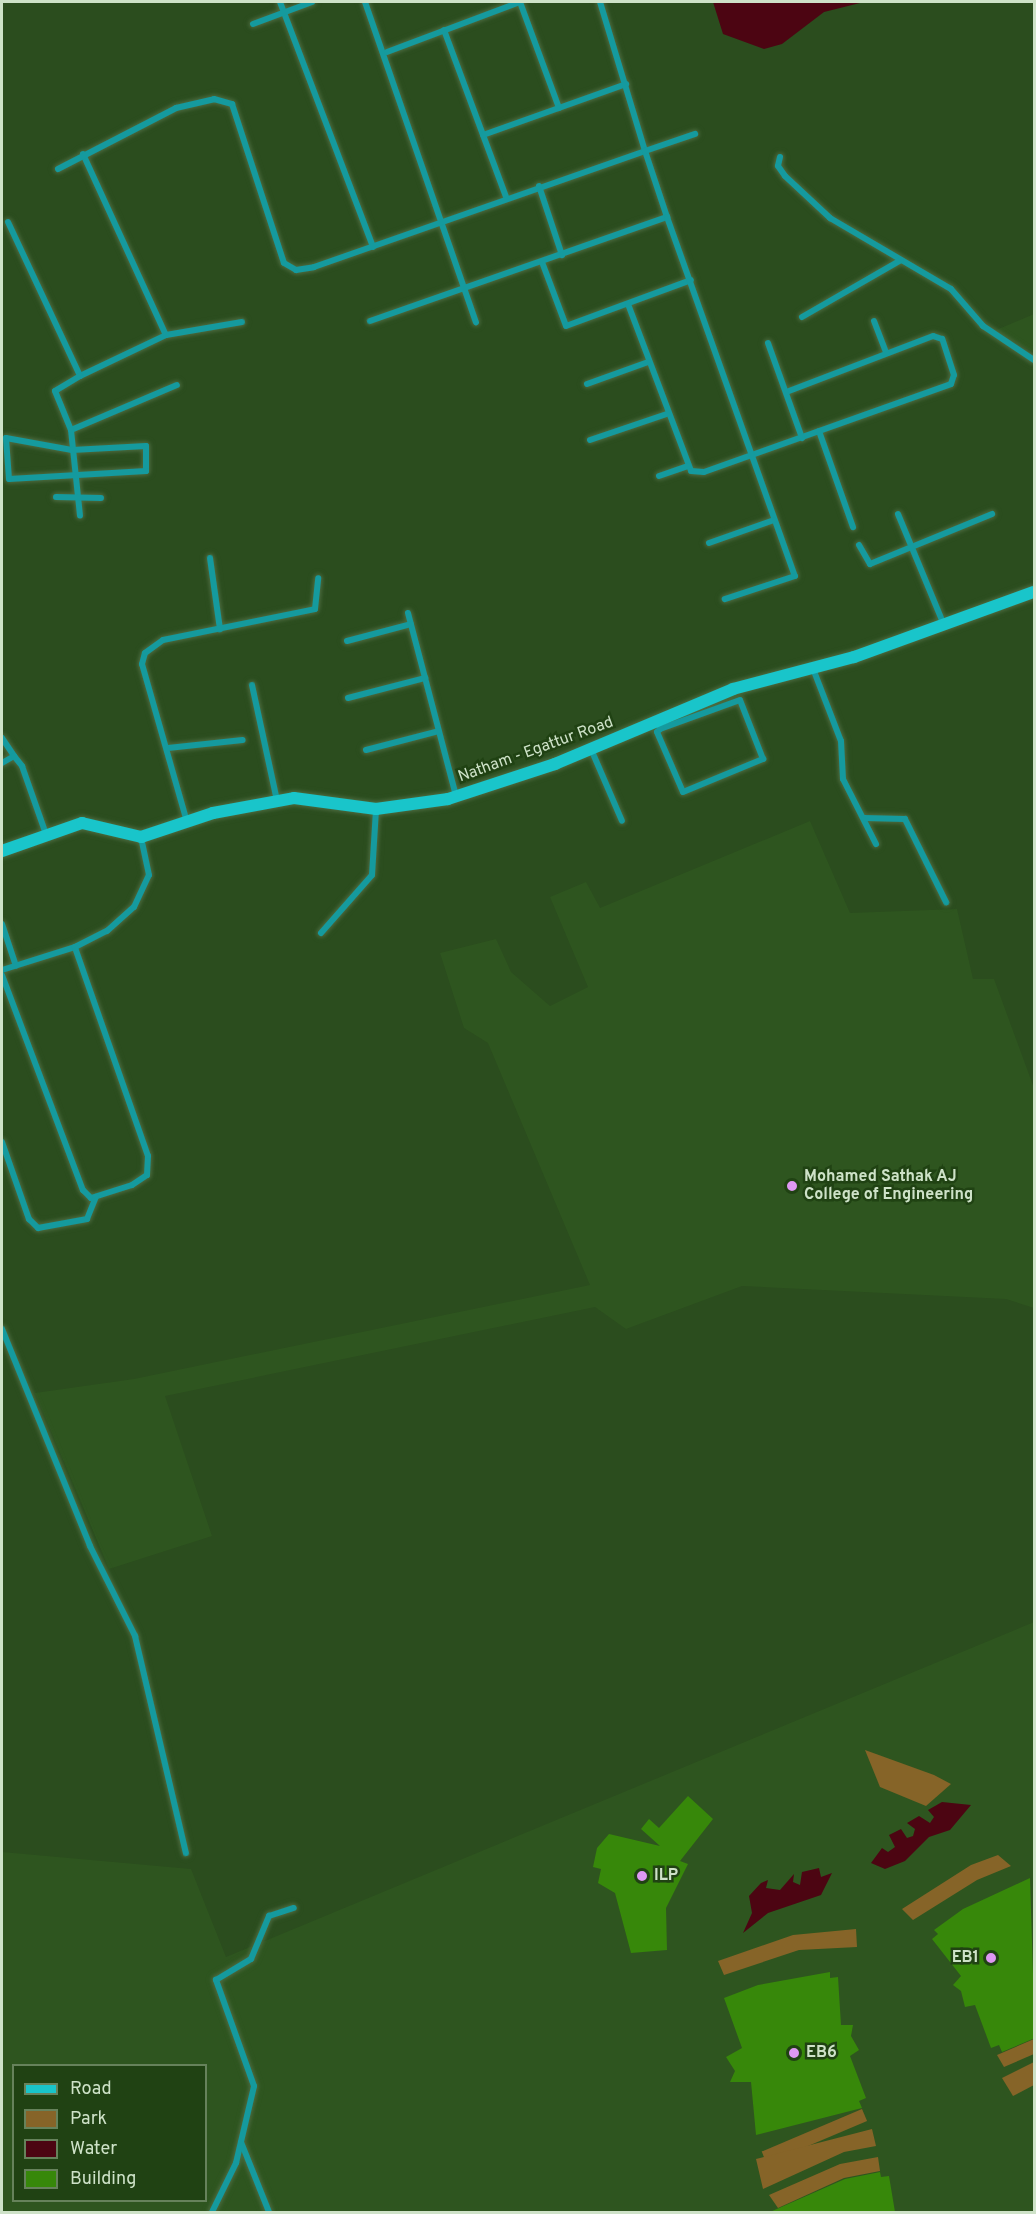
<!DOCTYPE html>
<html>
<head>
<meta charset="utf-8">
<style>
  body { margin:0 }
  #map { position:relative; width:1036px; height:2214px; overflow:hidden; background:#2b4d1e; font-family:Overpass,sans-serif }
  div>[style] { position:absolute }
  .built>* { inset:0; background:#2e551f }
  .green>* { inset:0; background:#866428; transform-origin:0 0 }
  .water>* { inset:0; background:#4c0512 }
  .building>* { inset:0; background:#37880a }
  .roads { filter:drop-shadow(0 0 2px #4c6b40) drop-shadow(0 0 2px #4c6b40) }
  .street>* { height:6px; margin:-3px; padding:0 3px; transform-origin:3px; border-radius:3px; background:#159a9e }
  .secondary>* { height:12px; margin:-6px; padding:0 6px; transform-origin:6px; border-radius:6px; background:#19c5ca }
  .dots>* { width:16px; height:16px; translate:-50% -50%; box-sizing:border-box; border:3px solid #204213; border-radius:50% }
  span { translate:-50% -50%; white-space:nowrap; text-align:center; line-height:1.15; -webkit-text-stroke:5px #204213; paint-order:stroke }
  .street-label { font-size:16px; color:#cee2c8 }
  .poi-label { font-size:16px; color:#cee2c8; font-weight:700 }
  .left { translate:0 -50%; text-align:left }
  .right { translate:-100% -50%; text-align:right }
  .frame { position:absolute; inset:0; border:3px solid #cee2c8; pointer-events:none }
  .legend { position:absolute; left:12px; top:2064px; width:195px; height:138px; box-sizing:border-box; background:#204213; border:2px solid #66825b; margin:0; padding:8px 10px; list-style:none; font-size:18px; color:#cee2c8 }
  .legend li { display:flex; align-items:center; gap:12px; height:30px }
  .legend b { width:30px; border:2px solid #66825b }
</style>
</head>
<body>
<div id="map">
  <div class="built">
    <div style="clip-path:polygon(1034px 314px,1034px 352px,994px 331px)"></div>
    <div style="clip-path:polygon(810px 821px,850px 913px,957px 909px,973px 979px,994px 979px,1034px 1088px,1034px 1308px,1006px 1299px,742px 1286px,626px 1329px,595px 1307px,165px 1396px,212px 1536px,109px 1569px,35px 1393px,134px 1379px,590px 1285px,488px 1043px,464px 1028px,440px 953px,496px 939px,511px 972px,550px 1006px,588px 987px,550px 897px,586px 882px,600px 908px)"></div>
    <div style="clip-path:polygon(evenodd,1034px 1622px,1034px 2212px,2px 2212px,2px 1852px,191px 1869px,226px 1957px,1034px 1622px,14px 2066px,206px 2066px,206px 2200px,14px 2200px,14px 2066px)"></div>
  </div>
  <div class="green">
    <div style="clip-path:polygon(865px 1750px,934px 1775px,951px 1784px,926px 1806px,880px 1787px)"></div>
    <div style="clip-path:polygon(998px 1855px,1011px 1866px,977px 1880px,913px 1920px,902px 1909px,971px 1865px)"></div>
    <div style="clip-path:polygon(856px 1929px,857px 1947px,799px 1950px,724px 1975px,718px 1961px,793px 1935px)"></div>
    <div style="clip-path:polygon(1034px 2039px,1034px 2054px,1004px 2067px,997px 2055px)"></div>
    <div style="clip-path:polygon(1034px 2062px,1034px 2085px,1013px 2096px,1002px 2078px)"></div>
    <div style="left:862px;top:2109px;width:13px;height:109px;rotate:67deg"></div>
    <div style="clip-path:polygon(872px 2129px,876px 2146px,844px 2152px,763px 2189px,756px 2159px)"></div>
    <div style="clip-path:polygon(878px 2157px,880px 2171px,844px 2178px,778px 2208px,769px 2195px,840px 2164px)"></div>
  </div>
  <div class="water">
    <div style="clip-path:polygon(713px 2px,903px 2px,860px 3px,824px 12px,782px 44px,764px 49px,723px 34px)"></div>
    <div style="clip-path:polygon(942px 1802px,971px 1805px,950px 1830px,929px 1837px,905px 1861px,885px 1869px,871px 1863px,882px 1848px,888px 1852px,895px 1847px,889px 1835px,901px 1829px,907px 1838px,913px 1836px,915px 1829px,907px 1823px,919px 1816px,930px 1823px,934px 1817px,928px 1810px)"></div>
    <div style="clip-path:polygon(819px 1868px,821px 1877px,832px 1873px,821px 1895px,768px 1913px,743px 1933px,752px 1913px,749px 1896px,761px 1883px,768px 1880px,766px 1888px,780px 1890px,794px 1874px,793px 1882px,800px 1885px,802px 1872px)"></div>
  </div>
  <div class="building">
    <div style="clip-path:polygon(688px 1796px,713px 1819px,680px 1861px,688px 1864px,666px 1908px,667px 1950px,631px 1953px,615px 1893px,598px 1883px,601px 1869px,593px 1867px,597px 1848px,609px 1834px,660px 1846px,641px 1829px,649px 1819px,659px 1828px)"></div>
    <div style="clip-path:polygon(1030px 1878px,1035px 2038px,1002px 2052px,999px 2045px,991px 2048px,975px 2005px,965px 2007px,961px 1991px,953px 1985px,961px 1976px,932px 1939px,938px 1934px,934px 1930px,963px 1909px)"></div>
    <div style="clip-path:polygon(830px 1972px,830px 1978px,838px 1977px,841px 2025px,853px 2025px,851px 2036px,859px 2050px,850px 2056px,866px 2098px,859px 2101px,862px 2108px,756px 2135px,751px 2082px,730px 2082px,735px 2071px,726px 2057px,742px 2048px,724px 1998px,758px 1985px)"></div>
    <div style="clip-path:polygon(880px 2172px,881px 2177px,889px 2176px,895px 2212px,770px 2212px,845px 2179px)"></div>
  </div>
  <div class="roads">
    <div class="street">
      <div style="left:280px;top:2px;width:262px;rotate:69.2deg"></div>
      <div style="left:365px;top:2px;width:339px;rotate:70.9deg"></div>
      <div style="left:520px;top:2px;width:113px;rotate:69.8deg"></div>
      <div style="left:253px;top:24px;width:63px;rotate:-20.4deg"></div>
      <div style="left:444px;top:30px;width:178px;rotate:69.6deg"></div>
      <div style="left:387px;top:52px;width:142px;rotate:-20.6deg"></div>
      <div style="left:483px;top:135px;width:152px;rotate:-19.6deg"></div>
      <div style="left:83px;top:154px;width:199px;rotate:65.4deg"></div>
      <div style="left:780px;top:157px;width:9px;rotate:103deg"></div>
      <div style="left:778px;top:166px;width:12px;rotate:55deg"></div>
      <div style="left:785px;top:176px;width:62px;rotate:43deg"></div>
      <div style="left:830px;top:218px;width:140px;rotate:30.4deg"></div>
      <div style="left:951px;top:289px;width:49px;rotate:49.1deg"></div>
      <div style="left:983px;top:326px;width:61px;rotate:33.7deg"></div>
      <div style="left:58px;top:169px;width:133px;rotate:-27.3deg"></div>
      <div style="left:176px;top:108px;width:39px;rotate:-13deg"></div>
      <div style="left:214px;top:99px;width:19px;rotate:16deg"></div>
      <div style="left:232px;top:104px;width:167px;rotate:71.9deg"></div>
      <div style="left:284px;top:263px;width:14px;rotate:30deg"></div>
      <div style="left:296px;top:270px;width:18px;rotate:-9deg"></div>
      <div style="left:314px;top:267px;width:351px;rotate:-19.3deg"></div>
      <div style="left:645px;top:151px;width:156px;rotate:-106.8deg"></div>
      <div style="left:539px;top:186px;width:73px;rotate:71.6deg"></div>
      <div style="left:667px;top:217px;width:70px;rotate:-108.4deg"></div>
      <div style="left:645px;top:151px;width:53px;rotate:-18.8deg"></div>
      <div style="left:8px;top:222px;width:170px;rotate:64.9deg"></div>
      <div style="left:80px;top:376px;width:95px;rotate:-25.5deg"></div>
      <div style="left:166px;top:335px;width:77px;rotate:-9.7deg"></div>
      <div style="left:542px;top:262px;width:68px;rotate:69.4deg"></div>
      <div style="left:566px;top:326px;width:133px;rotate:-20.2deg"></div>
      <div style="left:628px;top:304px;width:178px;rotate:69.3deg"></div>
      <div style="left:691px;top:471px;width:13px;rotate:4deg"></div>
      <div style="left:704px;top:472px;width:262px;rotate:-19.6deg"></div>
      <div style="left:951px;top:384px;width:9px;rotate:-72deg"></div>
      <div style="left:954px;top:375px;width:38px;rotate:-108deg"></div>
      <div style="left:942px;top:339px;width:9px;rotate:-162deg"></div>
      <div style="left:933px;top:336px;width:157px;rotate:159.1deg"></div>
      <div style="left:802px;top:317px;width:114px;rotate:-29.9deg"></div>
      <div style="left:370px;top:321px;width:315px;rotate:-19.3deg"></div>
      <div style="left:667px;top:217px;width:381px;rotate:70.4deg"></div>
      <div style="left:795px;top:576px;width:74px;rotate:161.8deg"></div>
      <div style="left:874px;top:321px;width:34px;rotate:69deg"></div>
      <div style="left:768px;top:343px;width:101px;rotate:70.3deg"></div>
      <div style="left:80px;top:376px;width:29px;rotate:149deg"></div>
      <div style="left:55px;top:391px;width:42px;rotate:67.7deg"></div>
      <div style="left:71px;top:430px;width:115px;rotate:-23deg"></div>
      <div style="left:587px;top:384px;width:65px;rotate:-19.8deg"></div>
      <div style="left:71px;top:430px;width:86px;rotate:84deg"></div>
      <div style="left:819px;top:431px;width:102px;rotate:70.5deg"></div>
      <div style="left:6px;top:438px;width:67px;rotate:10.3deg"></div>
      <div style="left:72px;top:450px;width:74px;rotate:-3.1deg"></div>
      <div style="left:146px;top:446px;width:25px;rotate:90deg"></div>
      <div style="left:146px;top:471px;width:137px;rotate:176.7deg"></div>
      <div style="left:9px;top:479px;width:41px;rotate:-94.2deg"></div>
      <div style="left:590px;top:440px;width:81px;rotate:-18.7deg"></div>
      <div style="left:659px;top:476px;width:31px;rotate:-19deg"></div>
      <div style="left:56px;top:497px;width:45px;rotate:1.3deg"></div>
      <div style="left:898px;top:514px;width:120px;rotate:67.5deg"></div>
      <div style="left:709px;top:543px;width:69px;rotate:-19.5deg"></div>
      <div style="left:859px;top:545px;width:22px;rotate:60deg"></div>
      <div style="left:870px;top:564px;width:132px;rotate:-22.3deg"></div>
      <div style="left:210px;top:558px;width:72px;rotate:82deg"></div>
      <div style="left:408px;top:613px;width:189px;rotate:75.3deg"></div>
      <div style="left:347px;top:641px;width:66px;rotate:-14.9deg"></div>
      <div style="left:812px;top:666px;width:80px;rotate:68.9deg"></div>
      <div style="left:841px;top:741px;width:38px;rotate:87deg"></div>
      <div style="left:843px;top:779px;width:73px;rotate:63.1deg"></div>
      <div style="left:252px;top:685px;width:119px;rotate:77.8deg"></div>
      <div style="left:348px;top:698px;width:80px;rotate:-14.6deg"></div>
      <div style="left:660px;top:729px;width:4px;rotate:135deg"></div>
      <div style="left:657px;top:732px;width:65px;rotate:66.6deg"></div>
      <div style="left:683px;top:792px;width:87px;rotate:-22.4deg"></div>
      <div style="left:763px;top:759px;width:63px;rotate:-111.3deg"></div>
      <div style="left:740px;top:700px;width:85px;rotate:160.1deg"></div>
      <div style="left:660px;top:729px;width:9px;rotate:-84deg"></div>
      <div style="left:2px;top:738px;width:22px;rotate:56deg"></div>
      <div style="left:168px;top:748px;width:75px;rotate:-6.1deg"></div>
      <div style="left:591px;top:749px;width:78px;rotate:66.7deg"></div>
      <div style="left:366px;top:750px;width:75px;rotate:-14.6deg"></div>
      <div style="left:2px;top:763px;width:14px;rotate:-30deg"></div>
      <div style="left:14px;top:756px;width:13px;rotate:51deg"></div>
      <div style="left:22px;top:766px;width:72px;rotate:70.6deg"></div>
      <div style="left:864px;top:818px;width:41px;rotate:1.4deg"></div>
      <div style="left:905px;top:819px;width:93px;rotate:63.7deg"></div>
      <div style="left:187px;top:822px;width:164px;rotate:-105.9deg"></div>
      <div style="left:142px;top:664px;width:11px;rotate:-75deg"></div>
      <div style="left:145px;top:653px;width:22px;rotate:-36deg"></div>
      <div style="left:163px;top:640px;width:155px;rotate:-11.5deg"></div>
      <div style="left:315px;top:609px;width:31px;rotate:-84deg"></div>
      <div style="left:2px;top:924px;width:44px;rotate:71.6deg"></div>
      <div style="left:321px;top:933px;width:77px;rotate:-48.7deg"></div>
      <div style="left:372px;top:875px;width:66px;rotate:-86.5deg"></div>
      <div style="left:2px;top:970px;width:77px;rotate:-17.5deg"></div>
      <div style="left:75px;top:947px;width:36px;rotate:-27deg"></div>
      <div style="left:107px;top:931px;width:36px;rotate:-42deg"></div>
      <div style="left:134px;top:907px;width:35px;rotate:-65deg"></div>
      <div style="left:149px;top:875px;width:39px;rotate:-102deg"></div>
      <div style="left:2px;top:975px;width:230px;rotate:69.4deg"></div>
      <div style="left:83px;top:1190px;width:11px;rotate:45deg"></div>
      <div style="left:91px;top:1198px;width:43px;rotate:-17.6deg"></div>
      <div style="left:132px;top:1185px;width:18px;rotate:-34deg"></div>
      <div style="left:147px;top:1175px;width:19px;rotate:-87deg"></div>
      <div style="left:148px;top:1156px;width:221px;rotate:-109.3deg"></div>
      <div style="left:2px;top:1142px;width:82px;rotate:70.7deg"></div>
      <div style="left:29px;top:1219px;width:13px;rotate:45deg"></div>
      <div style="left:38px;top:1228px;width:50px;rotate:-10.4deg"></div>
      <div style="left:87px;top:1219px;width:24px;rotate:-68deg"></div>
      <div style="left:2px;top:1329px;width:234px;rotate:67.9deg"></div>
      <div style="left:90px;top:1546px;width:101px;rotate:63.4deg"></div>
      <div style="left:135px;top:1636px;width:223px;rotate:76.8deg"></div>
      <div style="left:241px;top:2142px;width:75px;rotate:68.2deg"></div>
      <div style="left:212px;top:2212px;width:55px;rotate:-63.9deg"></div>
      <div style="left:236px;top:2163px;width:79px;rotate:-76.8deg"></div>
      <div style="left:254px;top:2086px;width:113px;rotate:-109.7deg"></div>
      <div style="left:216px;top:1980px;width:41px;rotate:-31deg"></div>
      <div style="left:251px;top:1959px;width:47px;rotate:-67.3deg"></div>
      <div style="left:269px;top:1916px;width:26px;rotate:-18deg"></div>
    </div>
    <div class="secondary">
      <div style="left:2px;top:851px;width:85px;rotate:-19.3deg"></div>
      <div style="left:82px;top:823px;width:61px;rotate:13.3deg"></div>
      <div style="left:141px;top:837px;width:76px;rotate:-18.4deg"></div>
      <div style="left:213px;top:813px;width:82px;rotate:-10.5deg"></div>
      <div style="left:294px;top:798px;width:83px;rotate:7.6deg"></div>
      <div style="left:376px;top:809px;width:73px;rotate:-7.9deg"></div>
      <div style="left:448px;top:799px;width:113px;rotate:-18.1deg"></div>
      <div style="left:555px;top:764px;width:193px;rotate:-22.8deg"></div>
      <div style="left:733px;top:689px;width:125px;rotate:-14.8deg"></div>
      <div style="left:854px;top:657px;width:191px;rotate:-19.9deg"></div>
    </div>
  </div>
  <div class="dots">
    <div style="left:792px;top:1186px;background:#de98f2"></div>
    <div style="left:642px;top:1876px;background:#de98f2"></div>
    <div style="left:991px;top:1958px;background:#de98f2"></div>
    <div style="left:794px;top:2053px;background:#de98f2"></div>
  </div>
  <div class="street-label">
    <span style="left:536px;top:750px;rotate:-20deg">Natham - Egattur Road</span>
  </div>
  <div class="poi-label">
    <span class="left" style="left:804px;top:1186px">Mohamed Sathak AJ<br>College of Engineering</span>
    <span class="left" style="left:654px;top:1876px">ILP</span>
    <span class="right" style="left:979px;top:1958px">EB1</span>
    <span class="left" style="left:806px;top:2053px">EB6</span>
  </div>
  <div class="frame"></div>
  <ul class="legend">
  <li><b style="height:8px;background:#19c5ca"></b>Road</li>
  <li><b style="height:16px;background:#866428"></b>Park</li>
  <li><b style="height:16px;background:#4c0512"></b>Water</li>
  <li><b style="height:16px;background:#37880a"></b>Building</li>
  </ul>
</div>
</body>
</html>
